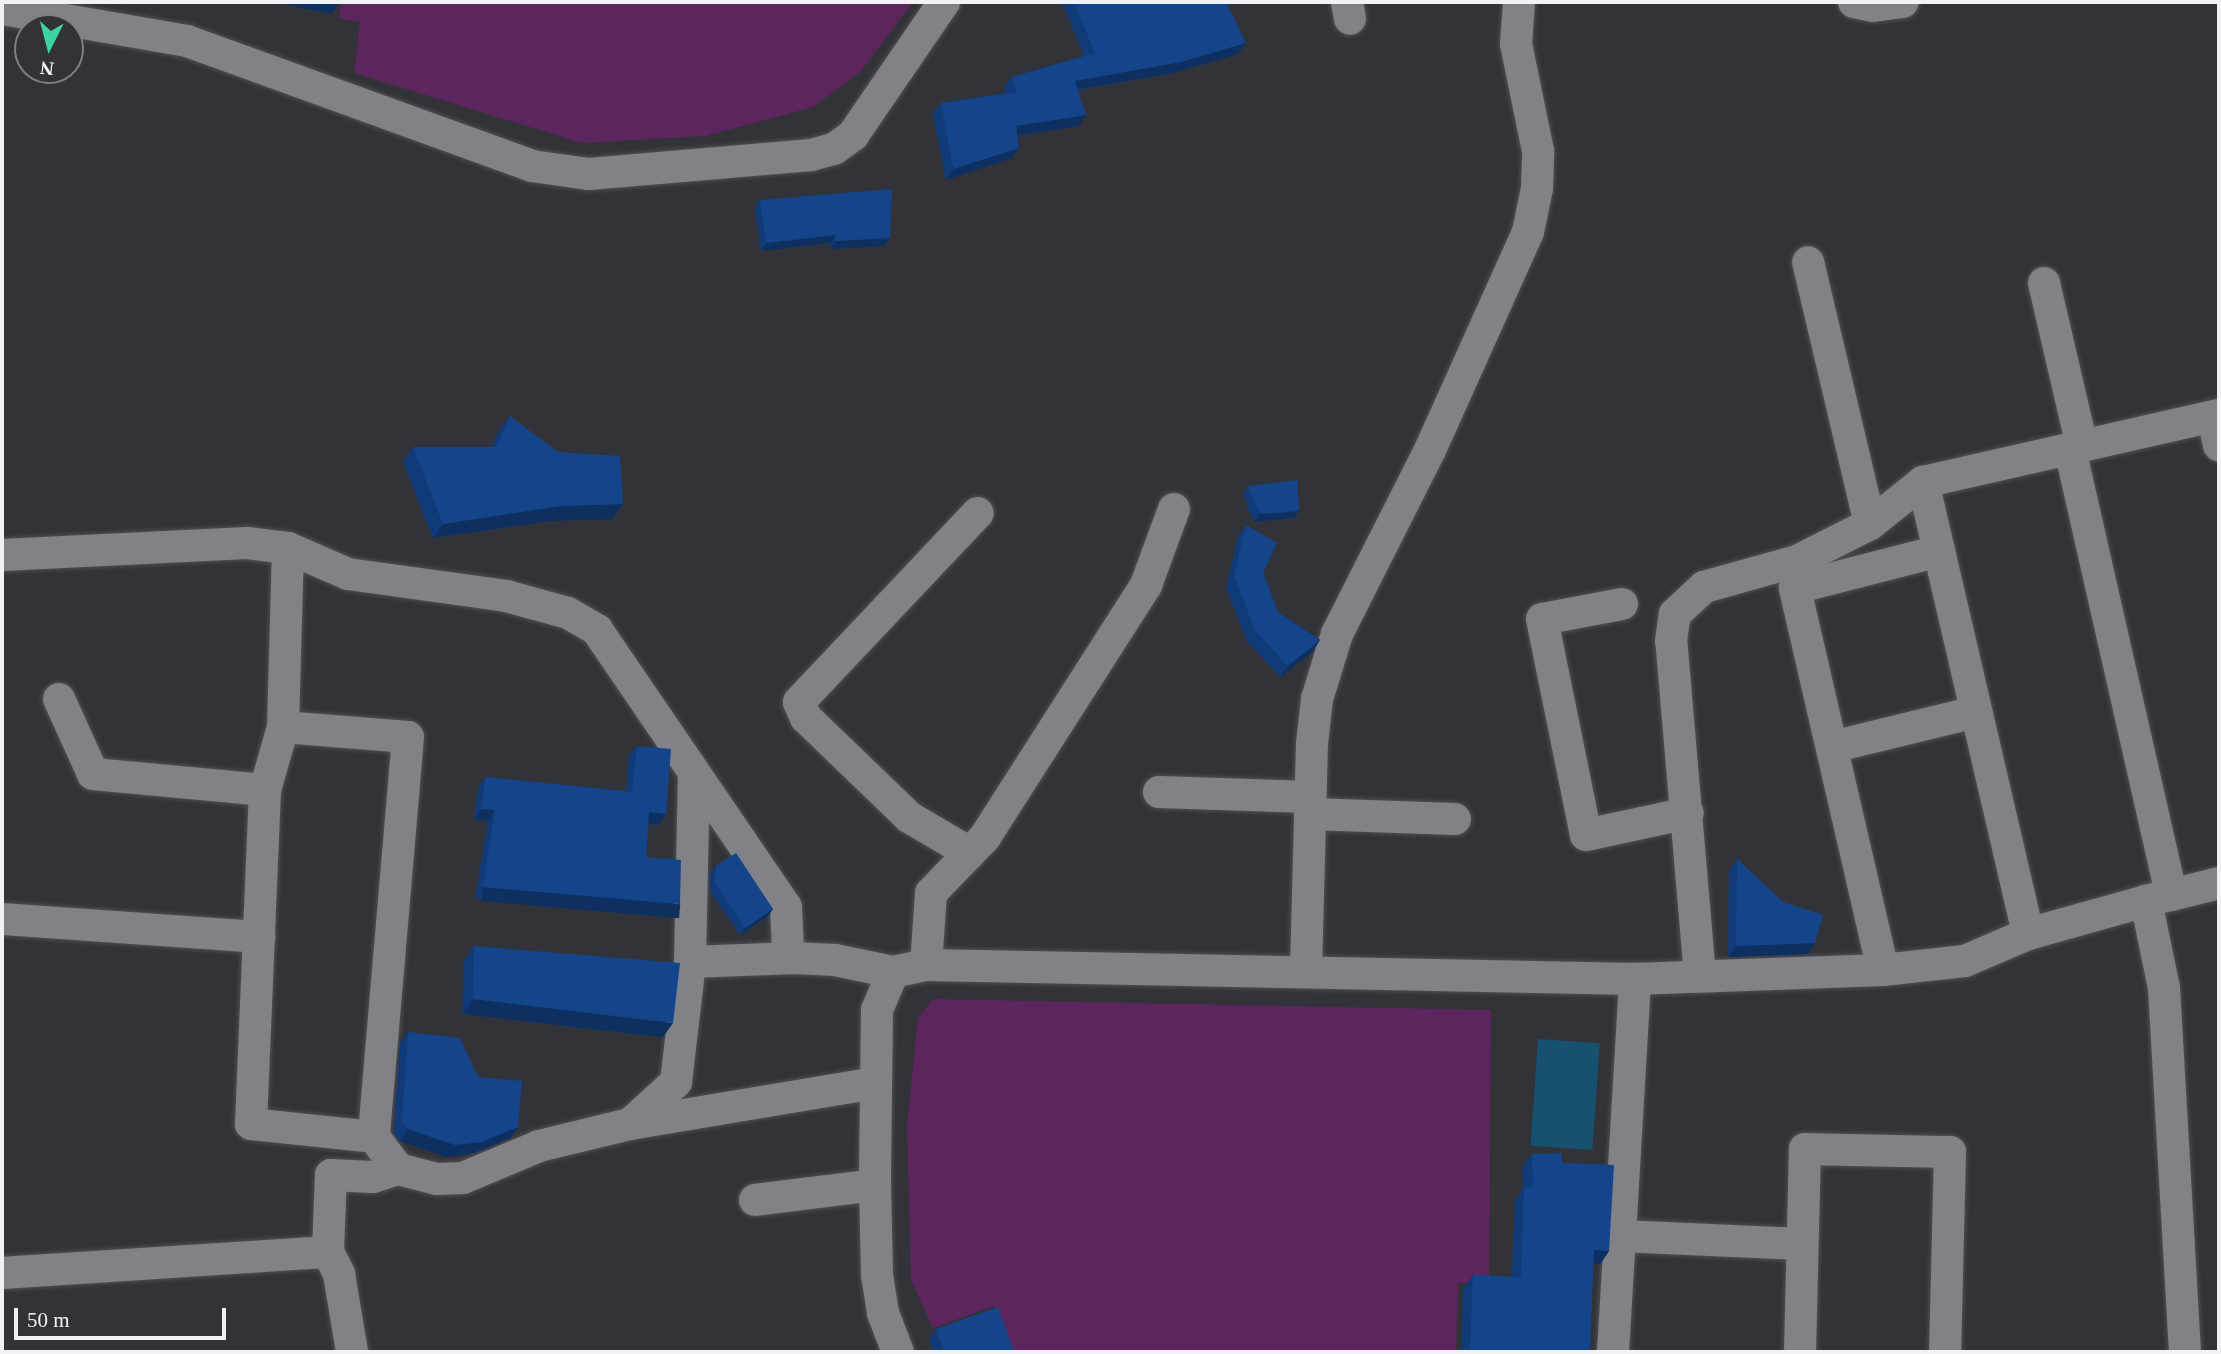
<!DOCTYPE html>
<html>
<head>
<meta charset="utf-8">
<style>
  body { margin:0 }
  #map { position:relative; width:2221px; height:1354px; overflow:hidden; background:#323339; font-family:Georgia,serif }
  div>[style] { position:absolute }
  .green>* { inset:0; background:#5c255d }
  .water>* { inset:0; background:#16516f; transform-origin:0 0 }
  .roads { filter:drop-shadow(0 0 2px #4e4f53) drop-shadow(0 0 2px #4e4f53) }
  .minor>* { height:32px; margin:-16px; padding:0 16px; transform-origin:16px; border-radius:16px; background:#818188 }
  .wall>* { inset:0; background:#113b78 }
  .shaded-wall>* { inset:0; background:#0e3061; transform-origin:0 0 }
  .building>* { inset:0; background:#14458b }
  span { translate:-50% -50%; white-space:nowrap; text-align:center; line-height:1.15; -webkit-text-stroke:5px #323339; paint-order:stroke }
  .frame { position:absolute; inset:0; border:4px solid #f1f2f5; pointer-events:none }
  .north { position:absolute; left:14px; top:14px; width:70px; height:70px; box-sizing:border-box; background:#323339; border:2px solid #7e7f84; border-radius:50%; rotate:186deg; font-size:19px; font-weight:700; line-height:28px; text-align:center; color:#f1f2f5 }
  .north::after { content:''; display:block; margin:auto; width:24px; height:32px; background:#3bd4a4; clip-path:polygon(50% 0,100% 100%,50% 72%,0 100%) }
  .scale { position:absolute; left:14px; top:1308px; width:212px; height:32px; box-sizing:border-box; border:4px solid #f1f2f5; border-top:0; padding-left:9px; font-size:21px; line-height:24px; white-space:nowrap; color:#f1f2f5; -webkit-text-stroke:5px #323339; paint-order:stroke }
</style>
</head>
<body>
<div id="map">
  <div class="green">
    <div style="clip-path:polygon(341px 2px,913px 2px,861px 71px,813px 107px,705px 136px,582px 143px,354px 73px,360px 22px,339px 18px)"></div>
    <div style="clip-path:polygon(933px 999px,1491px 1010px,1489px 1283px,1458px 1283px,1456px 1352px,1012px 1352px,994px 1306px,933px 1328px,911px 1280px,907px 1127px,918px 1018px)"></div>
  </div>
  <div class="water">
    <div style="left:1538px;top:1039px;width:62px;height:107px;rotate:4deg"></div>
  </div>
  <div class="roads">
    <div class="minor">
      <div style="left:1347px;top:2px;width:17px;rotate:80deg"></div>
      <div style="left:1854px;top:2px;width:19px;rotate:12deg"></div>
      <div style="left:1873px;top:6px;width:30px;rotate:-8deg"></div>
      <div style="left:2px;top:9px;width:188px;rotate:9.8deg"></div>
      <div style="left:187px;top:41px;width:367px;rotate:19.9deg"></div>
      <div style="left:532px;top:166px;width:58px;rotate:8deg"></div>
      <div style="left:589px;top:174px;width:223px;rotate:-4.9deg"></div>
      <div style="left:811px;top:155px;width:24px;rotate:-15deg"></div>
      <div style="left:834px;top:149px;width:24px;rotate:-36deg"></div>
      <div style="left:853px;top:135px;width:161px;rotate:-55.6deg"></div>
      <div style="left:2044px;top:283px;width:167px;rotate:76.9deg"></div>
      <div style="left:2213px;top:417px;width:29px;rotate:78deg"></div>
      <div style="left:2070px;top:449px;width:457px;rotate:77.2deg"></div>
      <div style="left:2171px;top:895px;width:26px;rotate:167deg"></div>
      <div style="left:2146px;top:901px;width:89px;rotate:78.3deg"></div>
      <div style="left:2164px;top:988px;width:365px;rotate:86.7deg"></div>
      <div style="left:1923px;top:482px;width:464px;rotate:76.9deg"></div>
      <div style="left:1870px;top:524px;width:68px;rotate:-38.4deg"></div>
      <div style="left:1923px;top:482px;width:303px;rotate:-12.8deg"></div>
      <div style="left:288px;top:548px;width:179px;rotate:91.6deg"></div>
      <div style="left:283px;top:727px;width:66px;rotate:105.9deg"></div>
      <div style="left:265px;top:790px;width:334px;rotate:92.4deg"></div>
      <div style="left:251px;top:1124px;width:124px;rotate:6deg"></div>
      <div style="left:2px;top:555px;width:245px;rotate:-2.8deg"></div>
      <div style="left:247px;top:543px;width:41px;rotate:7deg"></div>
      <div style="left:288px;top:548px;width:65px;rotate:23.4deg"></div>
      <div style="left:348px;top:574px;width:160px;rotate:7.9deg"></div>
      <div style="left:506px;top:596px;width:64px;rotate:15.3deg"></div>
      <div style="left:568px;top:613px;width:34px;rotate:30deg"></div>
      <div style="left:597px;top:630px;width:335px;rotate:55.7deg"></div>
      <div style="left:786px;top:907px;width:43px;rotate:87.3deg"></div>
      <div style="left:788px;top:950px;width:11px;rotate:49deg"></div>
      <div style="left:795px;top:958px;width:40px;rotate:2.9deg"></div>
      <div style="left:835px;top:960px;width:59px;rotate:11.7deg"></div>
      <div style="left:893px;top:972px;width:34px;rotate:-12deg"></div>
      <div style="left:926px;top:965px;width:709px;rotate:1.13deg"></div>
      <div style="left:1635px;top:979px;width:248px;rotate:-2.1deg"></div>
      <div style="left:1883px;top:970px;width:82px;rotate:-6.3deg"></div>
      <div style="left:1965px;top:961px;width:69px;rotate:-23.2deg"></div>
      <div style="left:2028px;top:934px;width:123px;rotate:-15.6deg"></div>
      <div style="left:1622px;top:604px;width:81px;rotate:169.4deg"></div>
      <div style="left:1542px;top:619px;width:220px;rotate:78.5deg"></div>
      <div style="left:1586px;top:835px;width:104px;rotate:-12.2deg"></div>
      <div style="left:59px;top:699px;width:82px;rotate:65.6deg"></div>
      <div style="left:93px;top:774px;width:173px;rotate:5.3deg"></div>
      <div style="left:283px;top:727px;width:125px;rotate:4.6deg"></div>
      <div style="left:408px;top:737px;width:401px;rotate:94.9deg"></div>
      <div style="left:374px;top:1137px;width:40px;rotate:53deg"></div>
      <div style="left:398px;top:1169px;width:40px;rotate:14.4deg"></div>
      <div style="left:437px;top:1179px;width:26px;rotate:-2deg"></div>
      <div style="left:463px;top:1178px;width:82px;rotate:-22.8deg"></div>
      <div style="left:539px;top:1146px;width:94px;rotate:-13.6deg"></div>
      <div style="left:630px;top:1124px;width:247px;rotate:-9.5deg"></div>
      <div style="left:1832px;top:747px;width:148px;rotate:-13.7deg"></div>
      <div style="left:1159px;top:792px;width:151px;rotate:1.9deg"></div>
      <div style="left:1310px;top:814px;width:145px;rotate:2deg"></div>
      <div style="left:970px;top:853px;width:71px;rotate:-149.5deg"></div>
      <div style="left:909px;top:817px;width:143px;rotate:-136.1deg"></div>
      <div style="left:806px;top:718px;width:17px;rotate:-114deg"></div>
      <div style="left:799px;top:702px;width:260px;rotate:-46.6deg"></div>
      <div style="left:2171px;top:895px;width:49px;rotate:-14deg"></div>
      <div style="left:2px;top:919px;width:258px;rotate:4deg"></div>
      <div style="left:690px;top:962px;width:105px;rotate:-2.2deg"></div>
      <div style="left:926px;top:965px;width:72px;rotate:-86deg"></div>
      <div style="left:931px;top:893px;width:78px;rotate:-46deg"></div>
      <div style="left:985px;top:837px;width:299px;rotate:-57.4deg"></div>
      <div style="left:1146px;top:585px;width:81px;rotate:-69.8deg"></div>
      <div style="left:1883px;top:970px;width:392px;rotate:-103deg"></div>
      <div style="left:1795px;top:588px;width:149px;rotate:-14.4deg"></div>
      <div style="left:1306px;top:971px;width:227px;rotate:-88.5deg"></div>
      <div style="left:1312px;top:744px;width:45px;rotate:-83.7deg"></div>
      <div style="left:1317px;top:699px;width:68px;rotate:-72.9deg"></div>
      <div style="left:1337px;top:634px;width:206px;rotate:-63.2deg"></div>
      <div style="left:1430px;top:450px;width:239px;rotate:-65.8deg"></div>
      <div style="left:1528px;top:232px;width:45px;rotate:-78.4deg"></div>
      <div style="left:1537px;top:188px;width:37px;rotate:-88deg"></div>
      <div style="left:1538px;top:151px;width:109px;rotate:-101.6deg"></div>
      <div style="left:1516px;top:44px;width:42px;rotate:-85.9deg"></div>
      <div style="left:893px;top:972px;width:41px;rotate:112.8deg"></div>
      <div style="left:877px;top:1010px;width:175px;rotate:90.7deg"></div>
      <div style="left:875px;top:1185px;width:90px;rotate:88.7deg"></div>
      <div style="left:877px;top:1275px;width:38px;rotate:81deg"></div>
      <div style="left:883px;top:1313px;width:42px;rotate:69deg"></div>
      <div style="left:1700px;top:976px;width:336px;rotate:-94.9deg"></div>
      <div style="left:1671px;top:641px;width:27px;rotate:-82deg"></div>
      <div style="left:1675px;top:614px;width:40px;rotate:-43deg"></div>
      <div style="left:1704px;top:587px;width:97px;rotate:-15.6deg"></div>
      <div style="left:1797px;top:561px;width:82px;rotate:-26.9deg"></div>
      <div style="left:1870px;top:524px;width:269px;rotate:-103.3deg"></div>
      <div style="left:630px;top:1124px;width:62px;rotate:-42.4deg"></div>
      <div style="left:676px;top:1082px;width:121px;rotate:-83.3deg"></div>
      <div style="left:690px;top:962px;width:185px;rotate:-88.8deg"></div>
      <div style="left:755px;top:1200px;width:121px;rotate:-7.1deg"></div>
      <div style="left:1619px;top:1236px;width:183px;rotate:2.5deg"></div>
      <div style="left:328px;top:1252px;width:25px;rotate:63deg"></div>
      <div style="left:339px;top:1274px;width:79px;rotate:80.5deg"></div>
      <div style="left:2px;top:1273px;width:327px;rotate:-3.7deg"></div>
      <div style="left:328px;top:1252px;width:77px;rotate:-87.8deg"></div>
      <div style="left:331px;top:1175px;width:42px;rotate:2.7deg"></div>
      <div style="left:373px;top:1177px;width:26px;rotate:-18deg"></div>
      <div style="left:1613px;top:1352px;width:374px;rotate:-86.6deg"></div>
      <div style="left:1800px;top:1352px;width:203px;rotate:-88.6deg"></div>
      <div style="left:1805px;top:1149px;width:145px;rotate:1.2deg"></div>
      <div style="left:1950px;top:1152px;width:200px;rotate:91.4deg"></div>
    </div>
  </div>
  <div class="wall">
    <div style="clip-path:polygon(1062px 2px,1226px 2px,1238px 54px,1173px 73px,1078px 90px,1079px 126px,1017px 136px,1012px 158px,946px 180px,933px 114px,941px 103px,1006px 93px,1004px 87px,1012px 77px,1084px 56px)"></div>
    <div style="clip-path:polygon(760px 200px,884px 246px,830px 249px,831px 243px,761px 251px,755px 208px)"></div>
    <div style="clip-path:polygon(510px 416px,623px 504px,612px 519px,550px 521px,433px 538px,403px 462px,413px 447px,492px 447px,499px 431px)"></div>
    <div style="clip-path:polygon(1248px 486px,1299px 511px,1294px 518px,1254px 522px,1243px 494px)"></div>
    <div style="clip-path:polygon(1246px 525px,1278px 612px,1320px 640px,1312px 652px,1280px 677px,1247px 641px,1226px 588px,1238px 537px)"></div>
    <div style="clip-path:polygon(637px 746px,666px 814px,659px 825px,649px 824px,646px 857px,673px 915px,475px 898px,488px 821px,474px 819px,478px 788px,485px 777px,626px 791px,629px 756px)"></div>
    <div style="clip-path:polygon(1737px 859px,1815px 943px,1808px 954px,1728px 957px,1729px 871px)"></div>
    <div style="clip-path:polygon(716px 866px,773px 909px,768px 916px,740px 935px,710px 891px,710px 874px)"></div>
    <div style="clip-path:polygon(474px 946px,663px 1037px,462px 1014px,464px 961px)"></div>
    <div style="clip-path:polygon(408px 1032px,478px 1077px,518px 1127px,510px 1138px,474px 1153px,447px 1157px,400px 1141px,394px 1133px,400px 1043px)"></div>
    <div style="clip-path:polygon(1532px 1154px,1562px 1163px,1609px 1251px,1600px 1264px,1593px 1264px,1590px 1352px,1461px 1352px,1463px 1289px,1473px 1275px,1512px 1277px,1515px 1201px,1523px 1189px,1522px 1167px)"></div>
    <div style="clip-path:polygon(936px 1329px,1014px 1352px,934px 1352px,929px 1339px)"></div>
  </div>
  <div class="shaded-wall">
    <div style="clip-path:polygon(273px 2px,332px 2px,339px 3px,331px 14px)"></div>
    <div style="clip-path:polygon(1246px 43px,1238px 54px,1173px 73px,1068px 91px,1075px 81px)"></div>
    <div style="clip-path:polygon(1086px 115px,1079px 126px,1008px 137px,1016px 126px)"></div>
    <div style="clip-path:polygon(1019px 148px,1012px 158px,946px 180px,953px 169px)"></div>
    <div style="clip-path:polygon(836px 235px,831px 243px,761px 251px,766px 243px)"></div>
    <div style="clip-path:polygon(890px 238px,884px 246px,830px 249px,835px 241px)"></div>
    <div style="clip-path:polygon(623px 504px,612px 519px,550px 521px,433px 538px,443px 524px,560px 506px)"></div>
    <div style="clip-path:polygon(1299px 511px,1294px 518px,1254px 522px,1260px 514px)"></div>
    <div style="clip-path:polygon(1320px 640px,1312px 652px,1280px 677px,1288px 666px)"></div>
    <div style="clip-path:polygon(482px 809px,495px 810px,488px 821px,474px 819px)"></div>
    <div style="clip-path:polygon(649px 812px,666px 814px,659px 825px,642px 823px)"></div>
    <div style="left:483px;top:887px;width:198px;height:14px;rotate:5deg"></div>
    <div style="clip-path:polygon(773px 909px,768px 916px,740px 935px,745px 928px)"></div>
    <div style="clip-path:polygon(1815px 943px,1808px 954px,1728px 957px,1736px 946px)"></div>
    <div style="clip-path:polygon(473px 999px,673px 1023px,663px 1037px,462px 1014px)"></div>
    <div style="clip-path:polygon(518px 1127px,510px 1138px,474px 1153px,447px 1157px,400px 1141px,408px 1129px)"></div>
    <div style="clip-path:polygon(1594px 1250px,1609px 1251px,1600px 1264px,1584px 1264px)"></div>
  </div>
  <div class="building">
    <div style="clip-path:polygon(1074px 2px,1226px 2px,1246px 43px,1181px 62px,1075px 81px,1086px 115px,1016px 126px,1019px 148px,953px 169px,941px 103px,1017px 92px,1012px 77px,1095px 53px)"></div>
    <div style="clip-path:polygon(892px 189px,890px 238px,835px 241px,836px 235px,766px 243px,760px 200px)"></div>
    <div style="clip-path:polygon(510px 416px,558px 452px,620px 456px,623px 504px,560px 506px,443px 524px,413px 447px,496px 447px)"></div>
    <div style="clip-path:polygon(1297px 480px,1299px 511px,1260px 514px,1248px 486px)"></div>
    <div style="clip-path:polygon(1246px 525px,1277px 543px,1263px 573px,1278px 612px,1320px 640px,1288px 666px,1255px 630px,1234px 576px)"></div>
    <div style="clip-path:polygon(637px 746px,671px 749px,666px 814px,649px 812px,646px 857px,681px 860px,680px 904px,483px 887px,495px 810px,482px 809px,485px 777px,632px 792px)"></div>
    <div style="clip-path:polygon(736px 853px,773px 909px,745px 928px,715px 883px,716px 866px)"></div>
    <div style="clip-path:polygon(1737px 859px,1783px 902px,1823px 915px,1815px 943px,1736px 946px)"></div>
    <div style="clip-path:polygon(474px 946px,680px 963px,673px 1023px,473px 999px)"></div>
    <div style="clip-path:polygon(408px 1032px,460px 1038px,478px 1077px,522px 1081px,518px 1127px,482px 1142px,455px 1145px,408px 1129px,402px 1121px)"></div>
    <div style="clip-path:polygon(1562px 1153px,1562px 1163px,1614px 1165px,1609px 1251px,1594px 1250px,1590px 1352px,1470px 1352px,1473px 1275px,1521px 1277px,1524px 1187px,1533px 1187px,1532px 1154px)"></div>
    <div style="clip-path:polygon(998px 1307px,1014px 1352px,945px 1352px,936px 1329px)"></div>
  </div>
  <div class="frame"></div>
  <div class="north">N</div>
  <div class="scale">50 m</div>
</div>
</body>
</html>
